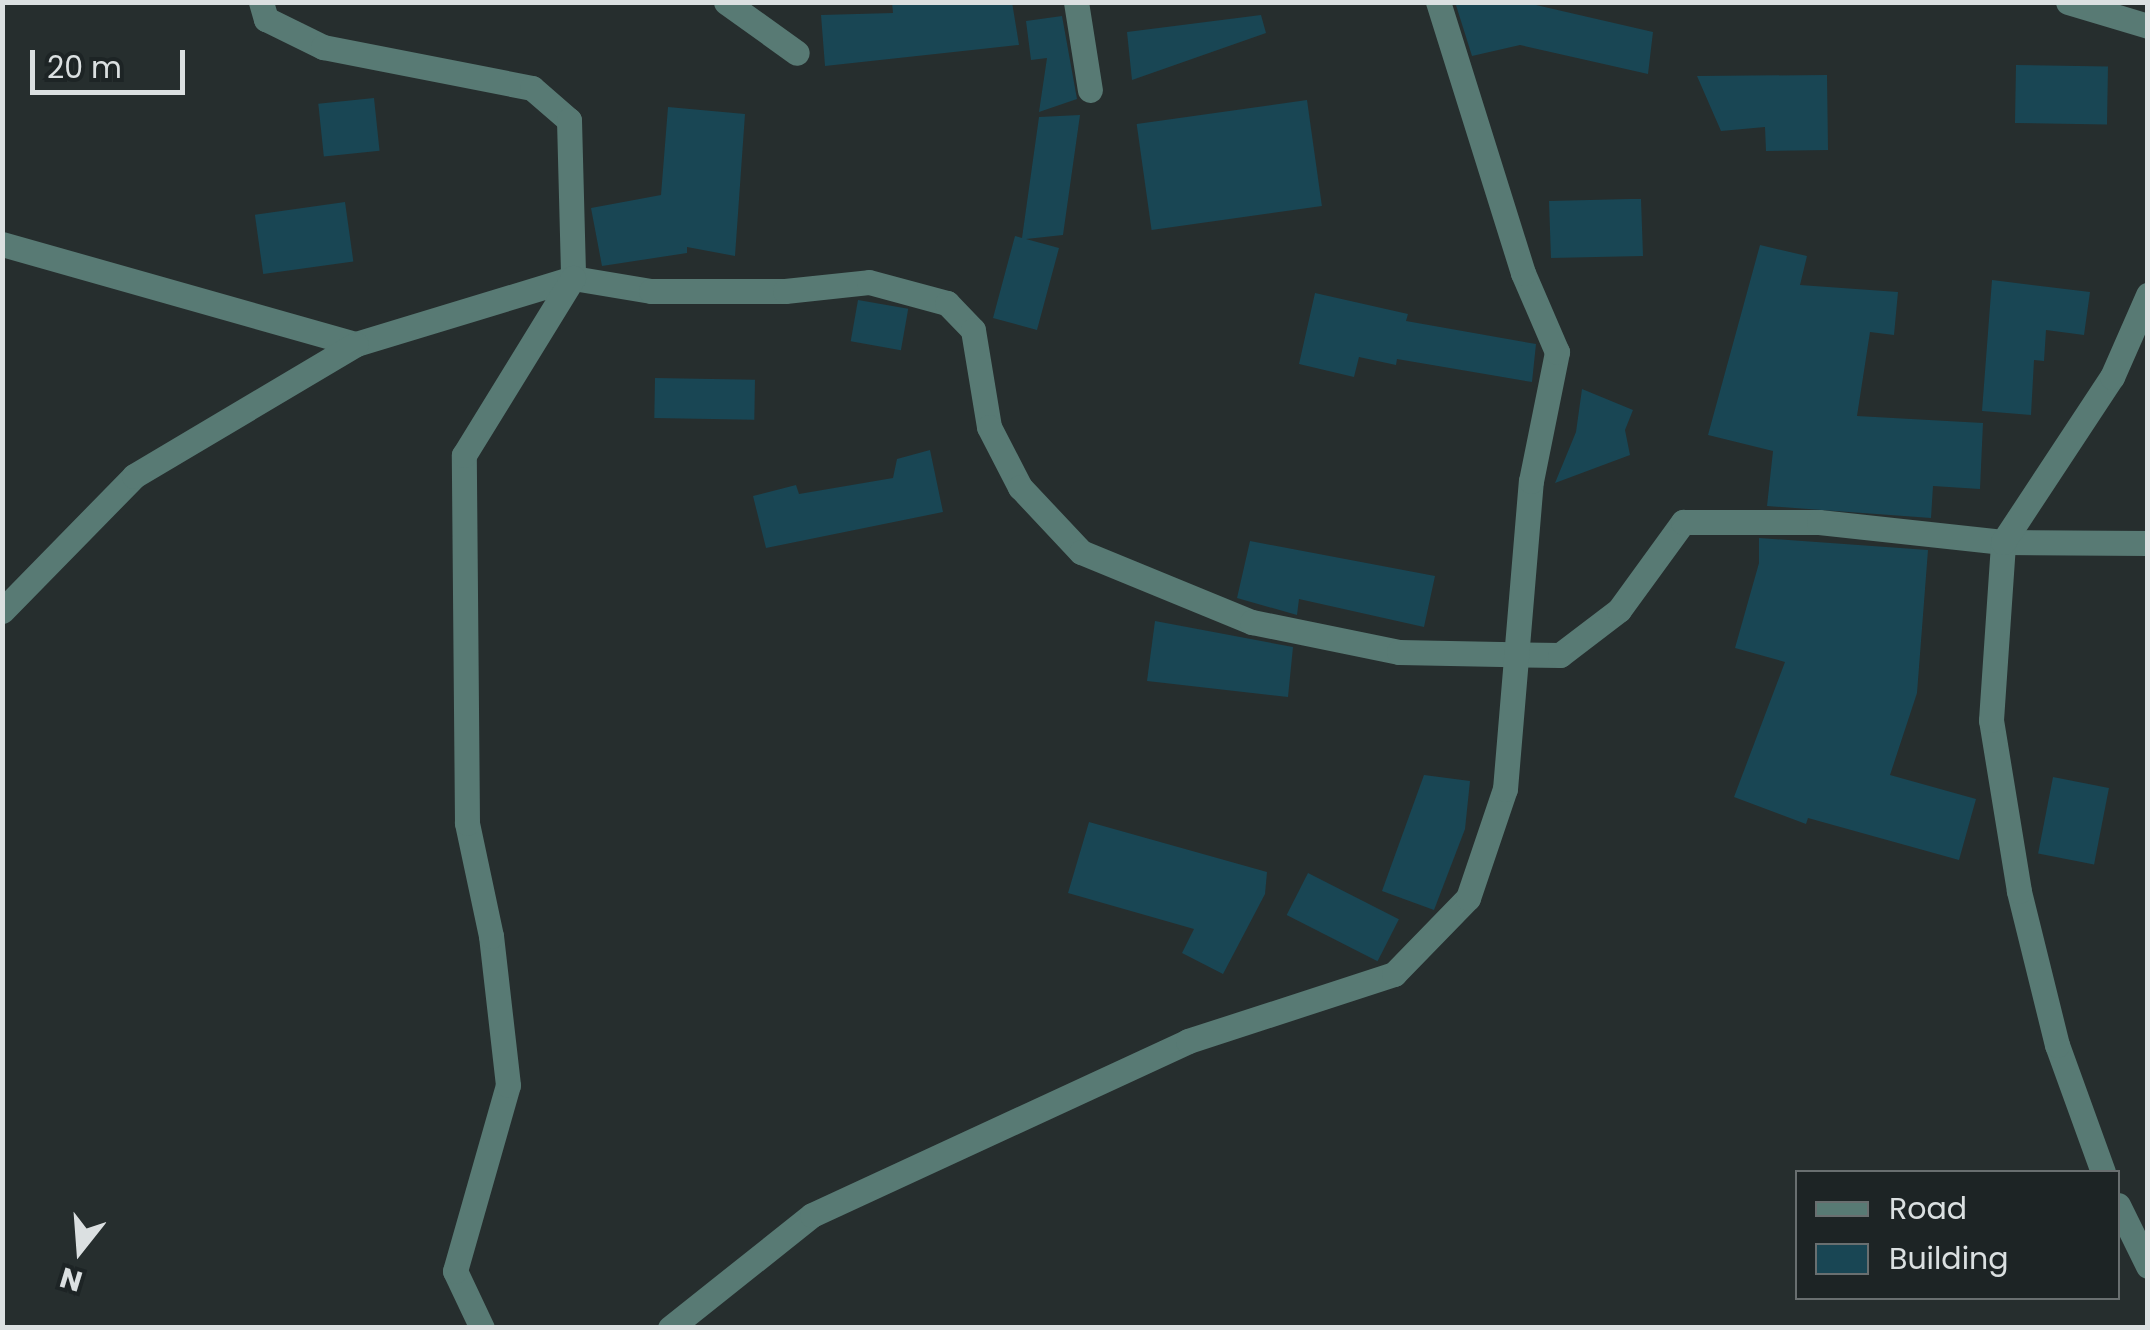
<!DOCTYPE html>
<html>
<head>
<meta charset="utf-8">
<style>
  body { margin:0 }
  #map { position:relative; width:2150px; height:1330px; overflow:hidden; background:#262e2e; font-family:Poppins,sans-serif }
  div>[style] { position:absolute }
  .building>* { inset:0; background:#194654; transform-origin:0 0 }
  .minor>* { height:25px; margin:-12.5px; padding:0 12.5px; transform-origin:12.5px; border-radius:12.5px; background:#587a74 }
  span { translate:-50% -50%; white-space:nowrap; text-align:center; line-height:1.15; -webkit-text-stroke:10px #1d2425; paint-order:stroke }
  .frame { position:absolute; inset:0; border:5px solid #dbe0e1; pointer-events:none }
  .legend { position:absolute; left:1795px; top:1170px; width:325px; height:130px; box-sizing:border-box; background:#1d2425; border:2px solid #696f70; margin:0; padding:12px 18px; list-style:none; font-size:30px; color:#dbe0e1 }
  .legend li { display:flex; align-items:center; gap:20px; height:50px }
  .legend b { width:50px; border:2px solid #696f70 }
  .north { position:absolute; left:30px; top:1200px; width:100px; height:100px; -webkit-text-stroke:8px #1d2425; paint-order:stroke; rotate:197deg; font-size:28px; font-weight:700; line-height:40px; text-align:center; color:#dbe0e1 }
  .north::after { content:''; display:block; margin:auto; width:35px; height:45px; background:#dbe0e1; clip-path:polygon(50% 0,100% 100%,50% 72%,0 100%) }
  .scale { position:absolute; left:30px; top:50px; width:155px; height:45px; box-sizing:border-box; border:5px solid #dbe0e1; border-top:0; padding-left:12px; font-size:30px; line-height:35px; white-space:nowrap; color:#dbe0e1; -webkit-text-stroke:8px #1d2425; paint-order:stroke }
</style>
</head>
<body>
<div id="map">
  <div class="building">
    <div style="clip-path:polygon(892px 2px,1012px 2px,1019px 45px,825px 66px,821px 15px,893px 13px)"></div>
    <div style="clip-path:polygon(1455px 2px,1523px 2px,1653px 32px,1648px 74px,1520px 45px,1472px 56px)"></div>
    <div style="clip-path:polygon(1261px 15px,1266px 33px,1132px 80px,1127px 32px)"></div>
    <div style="clip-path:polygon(1062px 16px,1077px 99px,1039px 112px,1047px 58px,1031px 60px,1026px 21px)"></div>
    <div style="left:2016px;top:65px;width:92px;height:58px;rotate:1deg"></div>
    <div style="clip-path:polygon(1827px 75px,1828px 150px,1766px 151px,1765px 127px,1721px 131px,1697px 76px)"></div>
    <div style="left:374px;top:98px;width:53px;height:56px;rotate:84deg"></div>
    <div style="left:1307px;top:100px;width:107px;height:172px;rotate:82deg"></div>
    <div style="clip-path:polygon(668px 107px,745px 114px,735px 256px,687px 247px,687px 253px,602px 266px,591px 208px,661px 195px)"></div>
    <div style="clip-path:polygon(1080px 115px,1063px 235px,1026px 239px,1059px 248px,1037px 330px,993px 318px,1015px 236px,1022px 238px,1039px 117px)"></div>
    <div style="clip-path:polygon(1630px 199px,1641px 199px,1643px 256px,1551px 258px,1549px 201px)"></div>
    <div style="left:345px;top:202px;width:60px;height:91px;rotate:82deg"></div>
    <div style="clip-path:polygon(1760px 245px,1807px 256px,1800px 285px,1898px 292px,1894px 335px,1870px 332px,1857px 416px,1983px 423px,1980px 489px,1933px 486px,1931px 518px,1767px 506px,1773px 451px,1708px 435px)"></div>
    <div style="clip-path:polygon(1992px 280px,2090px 292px,2084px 335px,2046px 330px,2044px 361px,2034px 360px,2031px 415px,1982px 411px)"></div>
    <div style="clip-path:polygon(1315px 293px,1408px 314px,1406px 321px,1536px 344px,1532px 382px,1397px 359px,1396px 365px,1359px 357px,1354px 377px,1299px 364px)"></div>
    <div style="left:858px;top:300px;width:51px;height:42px;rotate:10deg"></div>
    <div style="left:655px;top:378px;width:100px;height:40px;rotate:1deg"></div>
    <div style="clip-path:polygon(1582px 389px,1633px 410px,1625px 430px,1630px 455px,1555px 483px,1576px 432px)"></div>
    <div style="clip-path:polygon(930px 450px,943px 512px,766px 548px,753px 496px,796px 485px,799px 494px,893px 478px,897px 459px)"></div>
    <div style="clip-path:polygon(1759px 538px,1928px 550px,1917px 693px,1890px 775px,1976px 799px,1959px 860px,1808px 818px,1806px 824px,1734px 797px,1785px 662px,1735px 648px,1759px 563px)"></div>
    <div style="clip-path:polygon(1250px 541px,1435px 576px,1424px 627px,1299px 599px,1297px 615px,1237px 598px)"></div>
    <div style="clip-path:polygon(1155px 621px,1293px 647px,1288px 697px,1147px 681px)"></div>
    <div style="clip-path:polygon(1424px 775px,1470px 781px,1465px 829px,1434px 910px,1382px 891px)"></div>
    <div style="left:2053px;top:777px;width:57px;height:78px;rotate:11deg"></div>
    <div style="clip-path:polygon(1089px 822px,1267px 872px,1265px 894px,1223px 974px,1182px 953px,1194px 929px,1068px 893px)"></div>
    <div style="left:1308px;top:873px;width:102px;height:47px;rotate:27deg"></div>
  </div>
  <div class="minor">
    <div style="left:261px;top:2px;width:18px;rotate:74deg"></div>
    <div style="left:266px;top:19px;width:64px;rotate:26.2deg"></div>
    <div style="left:323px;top:47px;width:213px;rotate:11.1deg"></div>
    <div style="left:532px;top:88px;width:49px;rotate:40.9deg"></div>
    <div style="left:569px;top:120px;width:158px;rotate:88.5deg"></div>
    <div style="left:573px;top:278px;width:79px;rotate:9.5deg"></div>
    <div style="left:651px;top:291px;width:134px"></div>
    <div style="left:785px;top:291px;width:84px;rotate:-6.1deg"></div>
    <div style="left:869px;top:282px;width:81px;rotate:15.1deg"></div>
    <div style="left:947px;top:303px;width:37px;rotate:46deg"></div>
    <div style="left:973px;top:330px;width:98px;rotate:80.6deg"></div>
    <div style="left:989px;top:427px;width:68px;rotate:62.7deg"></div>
    <div style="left:1020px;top:487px;width:89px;rotate:46.8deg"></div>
    <div style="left:1081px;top:552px;width:185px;rotate:22.3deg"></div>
    <div style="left:1252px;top:622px;width:150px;rotate:11.5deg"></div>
    <div style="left:1399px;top:652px;width:161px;rotate:1.1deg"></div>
    <div style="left:1560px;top:655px;width:74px;rotate:-37.3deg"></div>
    <div style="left:1619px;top:610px;width:109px;rotate:-54deg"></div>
    <div style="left:1683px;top:522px;width:136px"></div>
    <div style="left:1819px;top:522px;width:185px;rotate:6.2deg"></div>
    <div style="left:2003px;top:542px;width:145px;rotate:0.4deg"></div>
    <div style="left:726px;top:2px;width:87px;rotate:35.7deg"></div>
    <div style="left:1076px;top:2px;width:89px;rotate:81deg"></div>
    <div style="left:2068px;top:2px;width:84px;rotate:16.7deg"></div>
    <div style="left:2px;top:244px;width:368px;rotate:15.8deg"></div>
    <div style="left:356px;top:344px;width:227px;rotate:-16.9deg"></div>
    <div style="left:2px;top:611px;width:189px;rotate:-45.6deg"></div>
    <div style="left:134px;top:476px;width:258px;rotate:-30.7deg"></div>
    <div style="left:2103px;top:1172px;width:135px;rotate:-109.9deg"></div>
    <div style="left:2057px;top:1045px;width:159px;rotate:-103.9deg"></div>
    <div style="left:2019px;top:891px;width:173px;rotate:-99.3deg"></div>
    <div style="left:1991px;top:720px;width:178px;rotate:-86.1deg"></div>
    <div style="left:2003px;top:542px;width:198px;rotate:-56.6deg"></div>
    <div style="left:2112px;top:377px;width:90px;rotate:-66.3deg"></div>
    <div style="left:2118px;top:1205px;width:68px;rotate:63.8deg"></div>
    <div style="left:482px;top:1328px;width:63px;rotate:-115.3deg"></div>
    <div style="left:455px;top:1271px;width:193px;rotate:-74.1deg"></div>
    <div style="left:508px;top:1085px;width:150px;rotate:-96.5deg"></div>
    <div style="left:491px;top:936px;width:116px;rotate:-102deg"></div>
    <div style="left:467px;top:823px;width:368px;rotate:-90.5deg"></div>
    <div style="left:464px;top:455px;width:208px;rotate:-58.4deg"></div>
    <div style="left:670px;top:1328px;width:181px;rotate:-38.5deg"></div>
    <div style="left:812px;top:1215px;width:414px;rotate:-24.8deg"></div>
    <div style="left:1188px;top:1041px;width:217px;rotate:-18deg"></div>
    <div style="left:1394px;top:974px;width:106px;rotate:-45.8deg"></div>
    <div style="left:1468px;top:898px;width:115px;rotate:-71.3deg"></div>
    <div style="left:1505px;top:789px;width:309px;rotate:-85.2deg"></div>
    <div style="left:1531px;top:481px;width:132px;rotate:-78.6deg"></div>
    <div style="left:1557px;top:352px;width:86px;rotate:-113.3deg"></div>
    <div style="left:1523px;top:273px;width:284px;rotate:-107.4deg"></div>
  </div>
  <div class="frame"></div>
  <ul class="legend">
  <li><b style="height:12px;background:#587a74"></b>Road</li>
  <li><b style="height:28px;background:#194654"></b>Building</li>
  </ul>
  <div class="north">N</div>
  <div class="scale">20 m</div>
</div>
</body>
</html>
